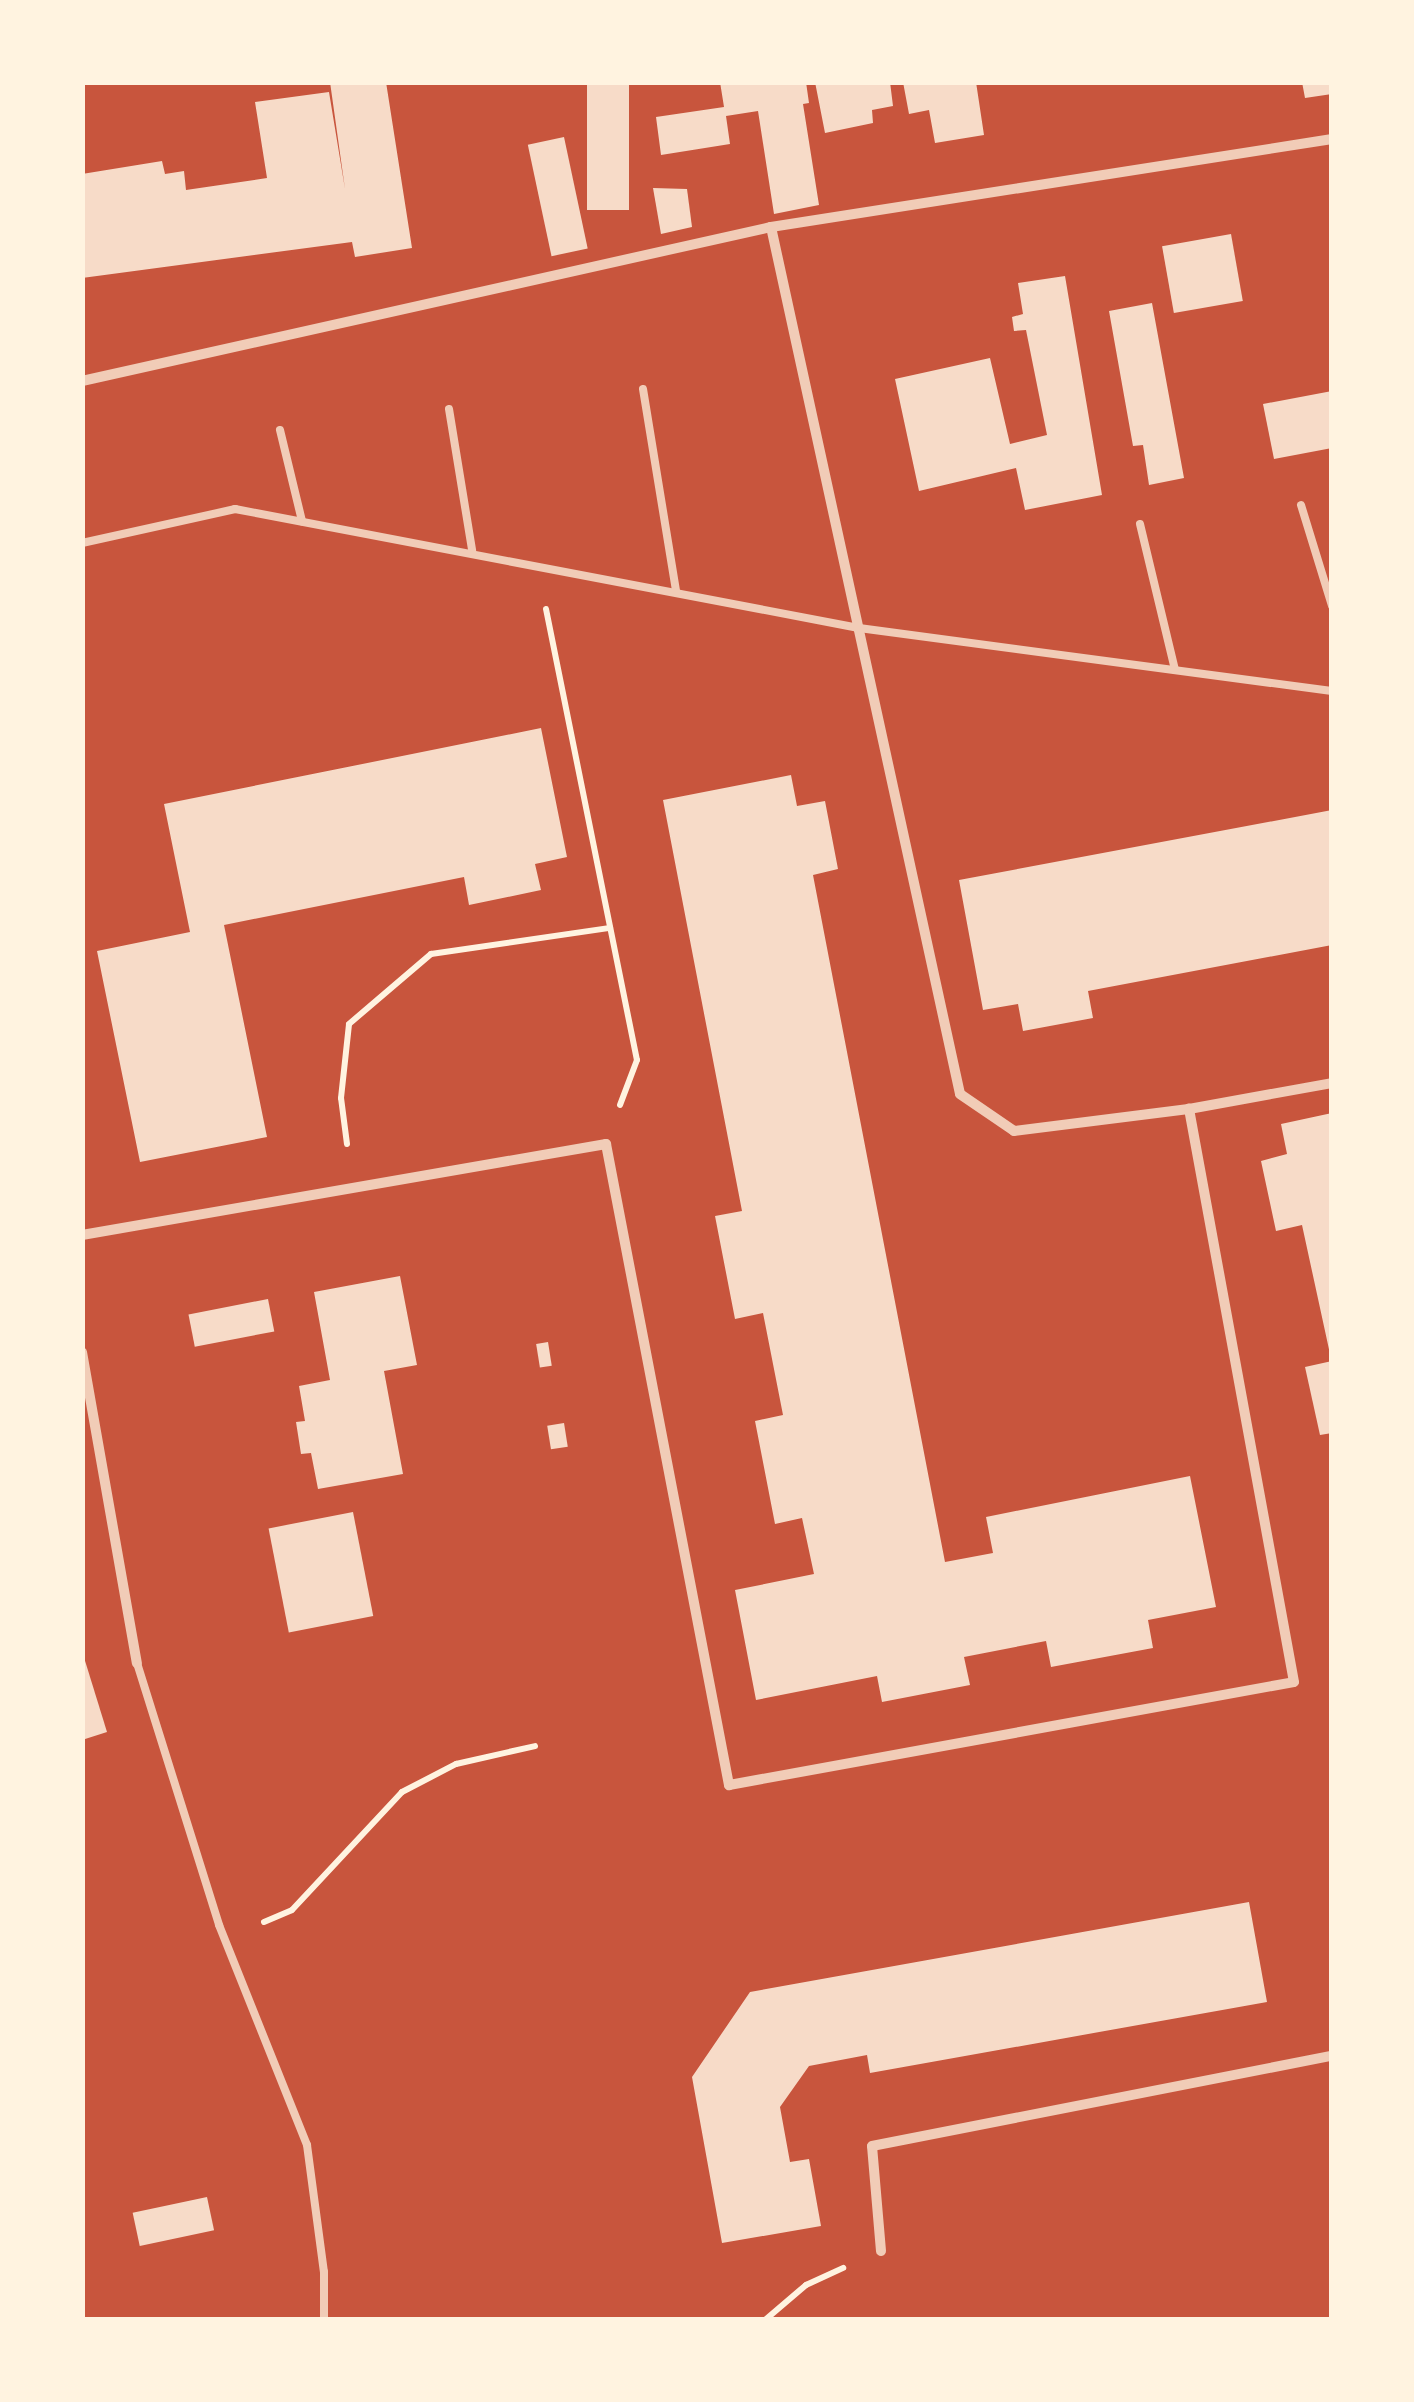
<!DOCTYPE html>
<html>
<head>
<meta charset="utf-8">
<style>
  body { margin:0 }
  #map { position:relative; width:1414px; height:2402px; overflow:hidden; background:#c8553d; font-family:Manrope,sans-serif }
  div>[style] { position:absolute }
  .building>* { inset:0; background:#f7dbc8; transform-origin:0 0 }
  .path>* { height:6px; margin:-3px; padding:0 3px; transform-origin:3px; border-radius:3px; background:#fff3e0 }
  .service>* { height:8px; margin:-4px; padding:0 4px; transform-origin:4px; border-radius:4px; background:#f1ccb7 }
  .minor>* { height:10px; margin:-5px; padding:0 5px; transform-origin:5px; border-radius:5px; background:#f1ccb7 }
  span { translate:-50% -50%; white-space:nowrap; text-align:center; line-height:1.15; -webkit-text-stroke:10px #fff3e0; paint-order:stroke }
  .frame { position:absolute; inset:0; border:85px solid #fff3e0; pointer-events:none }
</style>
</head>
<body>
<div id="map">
  <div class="building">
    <div style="clip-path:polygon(330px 82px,386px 82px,412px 248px,355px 257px,352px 242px,82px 278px,82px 174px,162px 161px,165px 174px,184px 171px,186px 190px,267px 178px,255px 102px,329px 92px,345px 189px)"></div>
    <div style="left:587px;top:82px;width:42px;height:128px"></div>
    <div style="clip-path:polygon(720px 82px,806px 82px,809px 103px,803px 104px,819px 205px,774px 214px,758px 111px,726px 116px,730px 144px,661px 155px,656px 117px,724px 107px)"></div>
    <div style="clip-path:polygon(815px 82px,890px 82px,893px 106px,872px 110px,873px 123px,825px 133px)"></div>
    <div style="clip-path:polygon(903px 82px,976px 82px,984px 135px,935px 143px,929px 110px,909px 114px)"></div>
    <div style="clip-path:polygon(1302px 82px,1332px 82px,1332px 94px,1305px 98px)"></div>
    <div style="left:564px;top:137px;width:114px;height:37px;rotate:78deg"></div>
    <div style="clip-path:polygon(653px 188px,687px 189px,692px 227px,661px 234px)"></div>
    <div style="left:1231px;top:234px;width:68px;height:70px;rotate:80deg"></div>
    <div style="clip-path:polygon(1065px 276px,1102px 495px,1025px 510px,1016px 468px,919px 491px,895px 379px,990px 358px,1010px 444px,1047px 435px,1026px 330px,1014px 331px,1012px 317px,1023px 314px,1018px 283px)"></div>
    <div style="clip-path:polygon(1152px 303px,1184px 478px,1149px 485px,1143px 445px,1133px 446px,1109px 311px)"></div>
    <div style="clip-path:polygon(1332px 391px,1332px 448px,1274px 459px,1263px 404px)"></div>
    <div style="clip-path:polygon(541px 728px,567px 857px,535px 864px,541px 890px,469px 905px,464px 877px,224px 925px,267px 1137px,140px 1162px,97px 951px,190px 932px,164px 804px)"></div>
    <div style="clip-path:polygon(791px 775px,797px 806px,825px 801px,838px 869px,813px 875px,945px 1562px,993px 1553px,986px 1517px,1190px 1476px,1216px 1607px,1148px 1620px,1153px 1648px,1051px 1667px,1046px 1641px,964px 1657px,970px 1685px,882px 1702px,877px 1676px,756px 1700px,735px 1590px,814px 1574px,802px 1518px,775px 1524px,755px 1421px,783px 1415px,763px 1313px,735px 1319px,715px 1216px,742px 1211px,663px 800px)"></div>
    <div style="clip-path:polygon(1332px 810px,1332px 945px,1088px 991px,1093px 1018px,1023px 1031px,1018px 1004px,983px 1010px,959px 880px)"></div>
    <div style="clip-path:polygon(1332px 1113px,1332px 1354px,1330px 1354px,1302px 1225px,1276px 1231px,1261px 1161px,1287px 1154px,1281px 1124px)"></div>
    <div style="clip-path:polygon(400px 1276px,417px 1365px,384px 1371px,403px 1474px,318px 1489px,311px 1453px,301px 1454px,296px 1422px,305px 1421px,299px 1386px,330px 1380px,314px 1292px)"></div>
    <div style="left:268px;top:1299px;width:33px;height:81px;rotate:79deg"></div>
    <div style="left:548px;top:1342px;width:24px;height:12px;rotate:81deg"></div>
    <div style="clip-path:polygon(1332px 1361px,1332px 1433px,1320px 1435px,1305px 1367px)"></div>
    <div style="left:564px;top:1423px;width:24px;height:17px;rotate:81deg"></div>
    <div style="left:353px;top:1512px;width:106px;height:86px;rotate:79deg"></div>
    <div style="clip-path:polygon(82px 1651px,107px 1732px,82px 1740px)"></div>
    <div style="clip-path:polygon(1249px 1902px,1267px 2002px,870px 2073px,867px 2055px,809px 2066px,780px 2107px,790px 2162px,809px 2159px,821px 2226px,722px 2243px,692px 2077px,750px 1992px)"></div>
    <div style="left:207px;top:2197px;width:34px;height:76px;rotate:78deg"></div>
  </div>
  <div class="path">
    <div style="left:546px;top:609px;width:460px;rotate:78.6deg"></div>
    <div style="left:637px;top:1060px;width:48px;rotate:110.7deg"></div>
    <div style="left:347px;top:1144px;width:46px;rotate:-97.4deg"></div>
    <div style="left:341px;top:1098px;width:74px;rotate:-83.8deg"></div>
    <div style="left:349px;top:1024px;width:108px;rotate:-40.5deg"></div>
    <div style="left:431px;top:954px;width:181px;rotate:-8.3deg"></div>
    <div style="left:264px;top:1922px;width:30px;rotate:-23deg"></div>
    <div style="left:292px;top:1910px;width:161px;rotate:-47deg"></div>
    <div style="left:402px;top:1792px;width:61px;rotate:-27.4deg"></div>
    <div style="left:456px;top:1764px;width:81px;rotate:-12.8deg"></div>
    <div style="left:765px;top:2320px;width:54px;rotate:-40.5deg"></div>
    <div style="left:806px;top:2285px;width:41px;rotate:-24.7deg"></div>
  </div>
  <div class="service">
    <div style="left:643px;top:389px;width:205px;rotate:80.7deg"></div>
    <div style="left:449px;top:409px;width:143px;rotate:80.7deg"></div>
    <div style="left:280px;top:430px;width:94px;rotate:76.4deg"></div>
    <div style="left:1301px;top:505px;width:106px;rotate:72.9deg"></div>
    <div style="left:1140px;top:524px;width:150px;rotate:76.5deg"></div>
    <div style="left:82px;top:543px;width:157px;rotate:-12.5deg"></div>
    <div style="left:235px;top:509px;width:635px;rotate:10.8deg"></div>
    <div style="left:859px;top:628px;width:477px;rotate:7.6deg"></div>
    <div style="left:137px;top:1663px;width:275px;rotate:72.6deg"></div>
    <div style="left:219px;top:1925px;width:237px;rotate:68.2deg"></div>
    <div style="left:307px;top:2145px;width:128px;rotate:82.4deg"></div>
    <div style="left:324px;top:2272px;width:48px;rotate:90deg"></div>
  </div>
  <div class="minor">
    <div style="left:771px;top:227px;width:887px;rotate:77.7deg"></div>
    <div style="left:960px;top:1094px;width:65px;rotate:34.4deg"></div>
    <div style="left:1014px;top:1131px;width:176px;rotate:-7.2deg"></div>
    <div style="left:82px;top:381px;width:706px;rotate:-12.6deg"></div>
    <div style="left:771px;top:227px;width:568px;rotate:-8.91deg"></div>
    <div style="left:82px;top:1235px;width:532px;rotate:-9.85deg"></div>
    <div style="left:606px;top:1144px;width:653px;rotate:79.14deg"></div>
    <div style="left:729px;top:1785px;width:574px;rotate:-10.33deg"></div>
    <div style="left:1294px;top:1682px;width:583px;rotate:-100.38deg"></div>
    <div style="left:1189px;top:1109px;width:145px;rotate:-10.3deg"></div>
    <div style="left:82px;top:1352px;width:316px;rotate:80deg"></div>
    <div style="left:881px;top:2251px;width:105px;rotate:-94.9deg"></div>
    <div style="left:872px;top:2146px;width:469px;rotate:-11.1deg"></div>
  </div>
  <div class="frame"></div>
</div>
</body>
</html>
